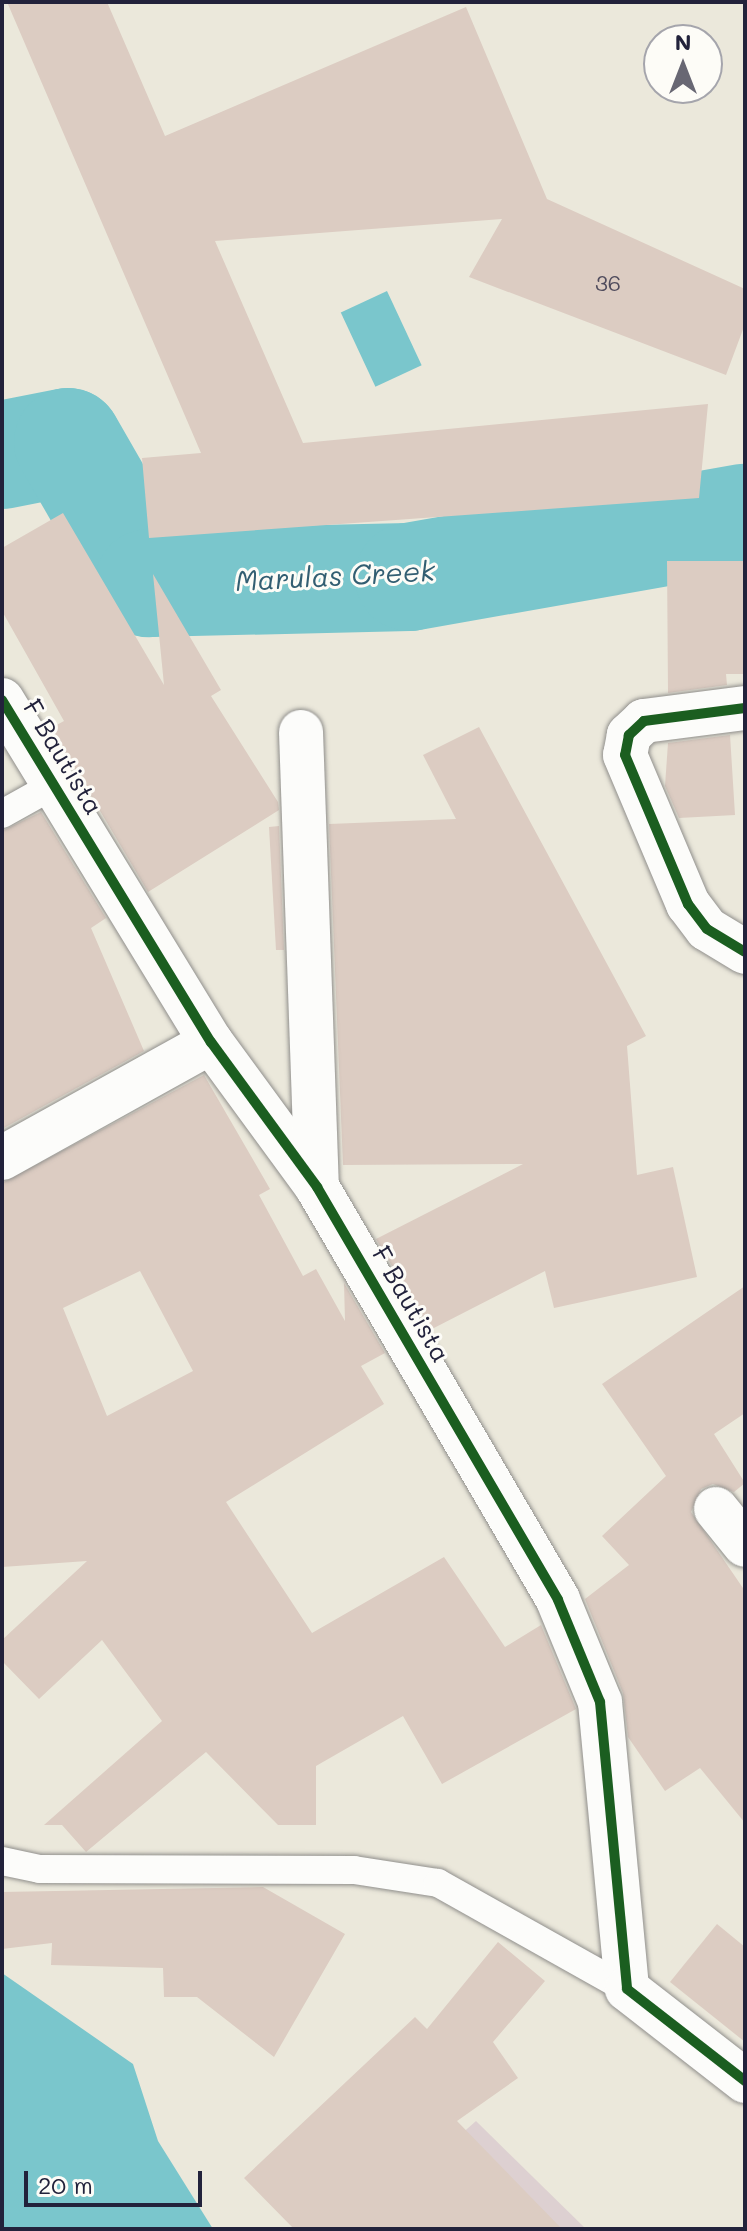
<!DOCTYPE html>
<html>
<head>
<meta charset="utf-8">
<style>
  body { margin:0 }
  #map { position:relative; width:747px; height:2231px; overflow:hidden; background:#ebe8db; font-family:Mali,sans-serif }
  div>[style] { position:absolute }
  .industrial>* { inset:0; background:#ddd0d1 }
  .water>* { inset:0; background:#7ac6cc; transform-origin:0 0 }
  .river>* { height:108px; margin:-54px; padding:0 54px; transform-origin:54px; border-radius:54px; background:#7ac6cc }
  .building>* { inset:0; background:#dcccc2 }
  .roads { filter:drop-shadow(0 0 2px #908f8c) drop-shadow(0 0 2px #908f8c) }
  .service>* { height:28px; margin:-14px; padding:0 14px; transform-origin:14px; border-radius:14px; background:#fcfcfa }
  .minor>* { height:44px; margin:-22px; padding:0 22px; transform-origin:22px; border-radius:22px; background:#fcfcfa }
  .cycleway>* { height:10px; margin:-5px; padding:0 5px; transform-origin:5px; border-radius:5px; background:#1b5e20 }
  span { translate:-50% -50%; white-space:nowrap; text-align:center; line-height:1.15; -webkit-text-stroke:6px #fdfcf7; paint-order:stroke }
  .number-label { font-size:22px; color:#504c5d }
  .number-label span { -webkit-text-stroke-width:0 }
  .street-label { font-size:26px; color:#22223b }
  .water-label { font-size:28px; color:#325e72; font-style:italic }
  .frame { position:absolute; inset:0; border:4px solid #22223b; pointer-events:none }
  .north { position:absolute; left:643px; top:24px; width:80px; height:80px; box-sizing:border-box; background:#fdfcf7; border:2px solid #a5a5ac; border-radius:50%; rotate:0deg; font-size:22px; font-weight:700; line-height:32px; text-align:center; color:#22223b }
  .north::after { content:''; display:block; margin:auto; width:28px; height:36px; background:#686773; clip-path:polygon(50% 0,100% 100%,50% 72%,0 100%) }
  .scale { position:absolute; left:24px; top:2171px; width:178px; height:36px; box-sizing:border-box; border:4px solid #22223b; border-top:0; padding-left:10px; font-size:24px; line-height:28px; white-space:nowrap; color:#22223b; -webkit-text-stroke:6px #fdfcf7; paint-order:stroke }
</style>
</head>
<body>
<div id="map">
  <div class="industrial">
    <div style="clip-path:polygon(476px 2121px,586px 2229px,354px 2229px)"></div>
  </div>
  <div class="water">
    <div style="left:387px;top:291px;width:82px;height:51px;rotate:65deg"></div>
    <div style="clip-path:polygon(2px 1973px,133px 2064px,158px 2141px,213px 2229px,2px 2229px)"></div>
  </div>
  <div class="river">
    <div style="left:2px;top:455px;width:67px;rotate:-11.1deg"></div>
    <div style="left:68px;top:442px;width:163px;rotate:60.1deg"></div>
    <div style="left:149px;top:583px;width:260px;rotate:-1.3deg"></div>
    <div style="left:409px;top:577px;width:341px;rotate:-10deg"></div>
  </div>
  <div class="building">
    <div style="clip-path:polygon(7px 2px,107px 2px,165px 136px,466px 7px,547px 199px,745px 289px,745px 324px,726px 375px,469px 277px,502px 219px,215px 241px,303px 443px,708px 404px,699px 498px,149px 538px,142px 458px,201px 453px)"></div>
    <div style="clip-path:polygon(63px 513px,164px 685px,153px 574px,221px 690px,211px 696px,278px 802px,279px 810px,148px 892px,51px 728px,64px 721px,2px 611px,2px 548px)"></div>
    <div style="clip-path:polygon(667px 561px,745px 561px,745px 674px,726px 674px,727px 685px,668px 693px)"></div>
    <div style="clip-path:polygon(479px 727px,646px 1036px,627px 1046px,637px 1175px,673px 1167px,697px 1277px,554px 1308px,545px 1271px,430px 1330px,376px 1239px,523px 1164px,343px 1165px,329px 824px,456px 819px,423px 755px)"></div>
    <div style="clip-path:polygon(730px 735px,735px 815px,679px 818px,665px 786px,668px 743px)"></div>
    <div style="clip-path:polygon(41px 812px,106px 918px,91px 928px,144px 1051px,2px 1129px,2px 831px)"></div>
    <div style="clip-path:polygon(279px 826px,284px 950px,276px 950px,269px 827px)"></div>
    <div style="clip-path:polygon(evenodd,204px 1075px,270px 1189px,259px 1195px,303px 1276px,316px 1269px,345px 1321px,344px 1283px,385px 1353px,361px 1366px,384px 1404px,226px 1502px,312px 1633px,444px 1557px,505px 1647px,541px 1625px,576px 1709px,442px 1784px,403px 1716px,316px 1766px,316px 1825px,278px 1825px,206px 1752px,86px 1852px,62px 1825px,44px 1825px,162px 1721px,102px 1640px,39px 1699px,2px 1661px,2px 1640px,87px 1561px,2px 1567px,2px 1183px,204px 1075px,140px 1271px,193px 1371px,107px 1416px,63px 1308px,140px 1271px)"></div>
    <div style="clip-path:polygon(745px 1286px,745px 1413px,714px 1434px,745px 1483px,734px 1492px,713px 1484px,701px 1489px,691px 1512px,745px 1591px,745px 1823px,700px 1768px,665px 1791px,628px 1737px,623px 1693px,585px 1599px,629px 1565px,602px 1536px,666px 1476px,602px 1384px)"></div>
    <div style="clip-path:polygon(263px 1887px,345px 1934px,274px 2057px,197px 1997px,164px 1997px,163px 1968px,51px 1965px,52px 1943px,2px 1949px,2px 1892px)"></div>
    <div style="clip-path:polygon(717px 1924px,745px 1947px,745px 2042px,670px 1982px)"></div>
    <div style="clip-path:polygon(498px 1942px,545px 1981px,493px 2042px,518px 2078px,457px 2121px,562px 2229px,294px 2229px,244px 2178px,415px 2017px,427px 2029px)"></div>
  </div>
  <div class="roads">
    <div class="service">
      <div style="left:2px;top:814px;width:60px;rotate:-29.1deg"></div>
      <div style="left:2px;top:1861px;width:38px;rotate:12deg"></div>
      <div style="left:39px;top:1869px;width:315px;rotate:0.2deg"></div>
      <div style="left:354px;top:1870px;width:85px;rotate:8.8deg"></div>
      <div style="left:438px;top:1883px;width:217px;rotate:29.3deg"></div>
    </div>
    <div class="minor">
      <div style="left:2px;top:700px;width:401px;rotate:58.6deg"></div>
      <div style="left:211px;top:1042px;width:180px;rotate:53.8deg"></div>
      <div style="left:317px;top:1187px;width:478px;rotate:59.7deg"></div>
      <div style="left:558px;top:1600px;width:110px;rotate:67.6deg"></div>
      <div style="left:600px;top:1702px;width:288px;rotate:84.6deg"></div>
      <div style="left:627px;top:1989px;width:150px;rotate:37.9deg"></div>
      <div style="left:745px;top:708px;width:102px;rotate:172.7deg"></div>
      <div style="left:644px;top:721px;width:21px;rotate:137deg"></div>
      <div style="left:629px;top:735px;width:20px;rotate:101deg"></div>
      <div style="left:625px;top:755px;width:162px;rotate:67.1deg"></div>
      <div style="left:688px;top:904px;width:31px;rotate:53deg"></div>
      <div style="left:707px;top:929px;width:44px;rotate:31.2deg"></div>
      <div style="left:301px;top:732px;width:455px;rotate:88deg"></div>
      <div style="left:2px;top:1158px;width:239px;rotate:-29deg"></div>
      <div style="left:716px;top:1509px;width:46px;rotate:51.1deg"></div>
    </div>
  </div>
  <div class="cycleway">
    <div style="left:2px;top:700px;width:401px;rotate:58.6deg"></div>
    <div style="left:211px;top:1042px;width:180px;rotate:53.8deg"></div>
    <div style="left:317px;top:1187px;width:478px;rotate:59.7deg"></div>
    <div style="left:558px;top:1600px;width:110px;rotate:67.6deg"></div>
    <div style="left:600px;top:1702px;width:288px;rotate:84.6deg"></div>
    <div style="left:627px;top:1989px;width:150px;rotate:37.9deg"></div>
    <div style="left:745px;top:708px;width:102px;rotate:172.7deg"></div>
    <div style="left:644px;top:721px;width:21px;rotate:137deg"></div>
    <div style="left:629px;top:735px;width:20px;rotate:101deg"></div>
    <div style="left:625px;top:755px;width:162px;rotate:67.1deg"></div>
    <div style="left:688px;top:904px;width:31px;rotate:53deg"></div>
    <div style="left:707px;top:929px;width:44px;rotate:31.2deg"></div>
  </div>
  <div class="number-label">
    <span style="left:608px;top:283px">36</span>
  </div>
  <div class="street-label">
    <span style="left:63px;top:757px;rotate:59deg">F Bautista</span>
    <span style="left:411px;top:1304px;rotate:60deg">F Bautista</span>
  </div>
  <div class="water-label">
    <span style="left:335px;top:575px;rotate:-3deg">Marulas Creek</span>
  </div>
  <div class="frame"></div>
  <div class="north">N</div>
  <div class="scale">20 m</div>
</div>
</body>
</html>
